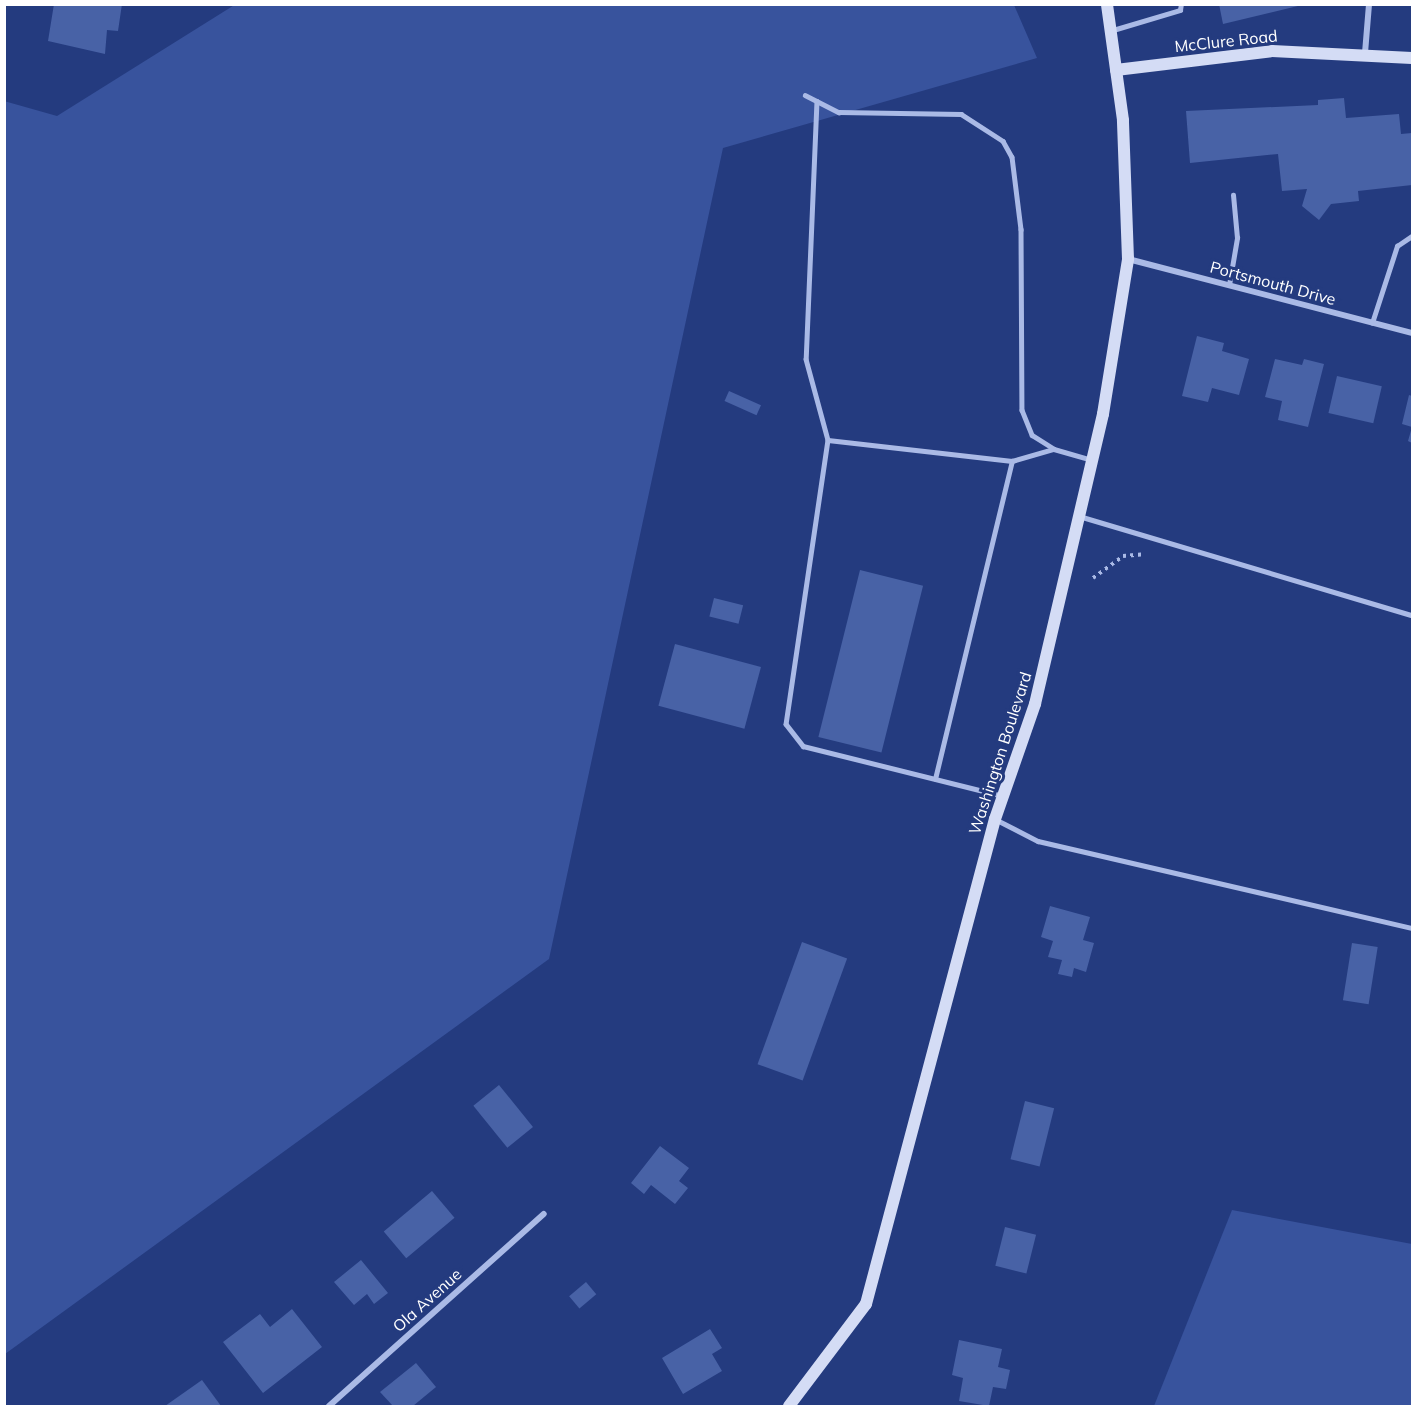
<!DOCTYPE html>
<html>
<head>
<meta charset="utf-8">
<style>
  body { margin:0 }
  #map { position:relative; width:1417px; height:1411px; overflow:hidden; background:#243b7f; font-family:Mulish,sans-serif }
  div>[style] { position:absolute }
  .green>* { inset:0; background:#38539d }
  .building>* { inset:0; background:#4862a6; transform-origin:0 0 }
  .path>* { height:4px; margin-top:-2px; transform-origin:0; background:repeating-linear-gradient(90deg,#aabae6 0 3px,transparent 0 7.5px) }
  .lane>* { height:4.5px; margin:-2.25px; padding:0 2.25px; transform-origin:2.25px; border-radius:2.25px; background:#aabae6 }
  .street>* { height:6px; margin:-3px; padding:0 3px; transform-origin:3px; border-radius:3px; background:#aabae6 }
  .secondary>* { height:12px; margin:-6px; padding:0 6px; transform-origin:6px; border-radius:6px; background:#d4dcf5 }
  span { translate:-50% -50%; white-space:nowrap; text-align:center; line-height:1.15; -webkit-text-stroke:6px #243b7f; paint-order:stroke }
  .street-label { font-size:16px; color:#fff }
  .frame { position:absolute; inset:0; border:6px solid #fff; pointer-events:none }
</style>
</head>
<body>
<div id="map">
  <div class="green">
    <div style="clip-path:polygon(236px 4px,1014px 5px,1037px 58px,723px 148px,549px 959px,5px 1354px,4px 101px,57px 116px)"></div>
    <div style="clip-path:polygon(1232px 1210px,1412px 1244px,1412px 1406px,1154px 1406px)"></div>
  </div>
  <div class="building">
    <div style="clip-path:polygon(54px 4px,122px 4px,118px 31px,107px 30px,105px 54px,48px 41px)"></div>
    <div style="clip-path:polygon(1219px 4px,1302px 4px,1302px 5px,1223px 24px)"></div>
    <div style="clip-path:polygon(1344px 98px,1346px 118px,1399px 114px,1401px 134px,1412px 133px,1412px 185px,1358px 191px,1359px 201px,1331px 204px,1319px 220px,1302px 206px,1307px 189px,1282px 191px,1278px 154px,1190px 163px,1186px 111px,1318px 105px,1318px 100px)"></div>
    <div style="clip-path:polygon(1197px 336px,1224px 343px,1222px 351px,1249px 359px,1239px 395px,1212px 388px,1208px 402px,1182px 396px)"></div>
    <div style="clip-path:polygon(1275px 359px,1302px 365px,1304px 359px,1324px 364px,1308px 427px,1278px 420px,1282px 401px,1265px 397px)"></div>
    <div style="left:1337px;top:376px;width:46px;height:38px;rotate:13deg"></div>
    <div style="left:729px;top:391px;width:35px;height:11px;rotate:24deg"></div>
    <div style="clip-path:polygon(1409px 395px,1412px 396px,1412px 443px,1408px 441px,1412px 427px,1402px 424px)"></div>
    <div style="left:860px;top:570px;width:65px;height:172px;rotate:14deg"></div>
    <div style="left:714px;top:598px;width:30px;height:19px;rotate:14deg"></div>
    <div style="left:675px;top:644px;width:89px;height:64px;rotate:15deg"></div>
    <div style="clip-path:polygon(1050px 906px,1090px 917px,1083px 940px,1094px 943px,1086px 972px,1074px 968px,1072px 977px,1058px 974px,1062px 960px,1048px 957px,1053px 941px,1041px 937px)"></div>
    <div style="left:802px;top:942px;width:48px;height:130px;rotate:20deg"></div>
    <div style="left:1352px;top:943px;width:26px;height:58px;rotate:9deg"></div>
    <div style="left:499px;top:1085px;width:54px;height:33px;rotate:51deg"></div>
    <div style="left:1025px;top:1101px;width:30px;height:60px;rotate:14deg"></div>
    <div style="clip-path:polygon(660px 1146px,689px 1168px,679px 1181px,688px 1188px,675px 1204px,651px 1185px,644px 1194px,631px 1183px)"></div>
    <div style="left:432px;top:1191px;width:35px;height:63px;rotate:50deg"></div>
    <div style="left:1005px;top:1227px;width:32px;height:40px;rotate:14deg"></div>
    <div style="clip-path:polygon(361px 1260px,388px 1293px,374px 1304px,367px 1294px,354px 1305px,334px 1282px)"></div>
    <div style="left:586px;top:1282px;width:16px;height:22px;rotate:50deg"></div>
    <div style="clip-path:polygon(292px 1309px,322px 1347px,263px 1393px,223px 1342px,260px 1314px,270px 1327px)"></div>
    <div style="clip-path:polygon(710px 1329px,722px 1348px,712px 1354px,722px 1371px,683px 1394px,662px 1358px)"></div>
    <div style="clip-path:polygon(959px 1340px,1002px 1349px,998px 1367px,1010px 1370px,1006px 1389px,993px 1387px,989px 1406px,959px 1401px,963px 1378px,952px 1375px)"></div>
    <div style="clip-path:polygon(416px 1363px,436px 1387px,413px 1406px,393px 1406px,380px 1392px)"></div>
    <div style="clip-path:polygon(202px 1380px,221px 1406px,165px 1406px)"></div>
  </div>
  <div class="path">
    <div style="left:1093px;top:578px;width:37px;rotate:-36deg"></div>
    <div style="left:1123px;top:556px;width:21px;rotate:-5deg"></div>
  </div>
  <div class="lane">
    <div style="left:1113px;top:30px;width:70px;rotate:-16.6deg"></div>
    <div style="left:1180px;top:10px;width:6px;rotate:-81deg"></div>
    <div style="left:805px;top:95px;width:38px;rotate:27deg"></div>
    <div style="left:839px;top:112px;width:122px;rotate:0.9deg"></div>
    <div style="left:961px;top:114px;width:50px;rotate:32.7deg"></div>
    <div style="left:1003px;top:141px;width:18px;rotate:61deg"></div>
    <div style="left:1012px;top:157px;width:73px;rotate:82.9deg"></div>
    <div style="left:1021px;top:229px;width:181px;rotate:89.7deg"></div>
    <div style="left:1022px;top:410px;width:27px;rotate:68deg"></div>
    <div style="left:1032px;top:435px;width:26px;rotate:32deg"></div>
    <div style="left:1054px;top:449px;width:37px;rotate:16deg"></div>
    <div style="left:817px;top:101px;width:258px;rotate:92.4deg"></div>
    <div style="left:806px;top:359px;width:84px;rotate:74.8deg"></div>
    <div style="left:828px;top:440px;width:287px;rotate:98.4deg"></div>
    <div style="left:786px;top:724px;width:28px;rotate:52deg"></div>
    <div style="left:803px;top:746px;width:206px;rotate:14deg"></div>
    <div style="left:1229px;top:285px;width:48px;rotate:-80.3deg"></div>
    <div style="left:1237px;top:238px;width:43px;rotate:-95.3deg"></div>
    <div style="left:1372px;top:323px;width:81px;rotate:-72deg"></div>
    <div style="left:1397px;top:246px;width:18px;rotate:-34deg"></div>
    <div style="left:828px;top:440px;width:185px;rotate:6.5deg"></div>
    <div style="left:1012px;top:461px;width:43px;rotate:-16.3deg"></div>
    <div style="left:1079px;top:516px;width:347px;rotate:16.6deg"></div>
    <div style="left:935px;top:779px;width:327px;rotate:-76.4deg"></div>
    <div style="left:997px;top:820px;width:46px;rotate:27.1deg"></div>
    <div style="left:1038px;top:841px;width:384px;rotate:13.1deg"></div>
  </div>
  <div class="street">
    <div style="left:1365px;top:53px;width:49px;rotate:-85.3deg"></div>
    <div style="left:1128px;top:259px;width:293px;rotate:14.6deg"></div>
    <div style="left:329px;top:1406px;width:288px;rotate:-41.8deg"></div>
  </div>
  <div class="secondary">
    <div style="left:1116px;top:70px;width:157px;rotate:-6.9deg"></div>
    <div style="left:1272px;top:51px;width:140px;rotate:2.9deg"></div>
    <div style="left:789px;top:1406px;width:128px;rotate:-53deg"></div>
    <div style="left:866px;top:1304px;width:502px;rotate:-75.11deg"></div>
    <div style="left:995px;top:819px;width:122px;rotate:-70.8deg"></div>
    <div style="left:1035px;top:704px;width:298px;rotate:-76.8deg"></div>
    <div style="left:1103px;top:414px;width:157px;rotate:-80.8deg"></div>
    <div style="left:1128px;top:259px;width:139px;rotate:-92.1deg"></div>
    <div style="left:1123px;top:120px;width:117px;rotate:-97.9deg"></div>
  </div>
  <div class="street-label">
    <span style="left:1226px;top:41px;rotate:-6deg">McClure Road</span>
    <span style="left:1273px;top:283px;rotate:15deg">Portsmouth Drive</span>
    <span style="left:1000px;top:753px;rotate:-72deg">Washington Boulevard</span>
    <span style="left:427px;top:1300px;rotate:-42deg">Ola Avenue</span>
  </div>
  <div class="frame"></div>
</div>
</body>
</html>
